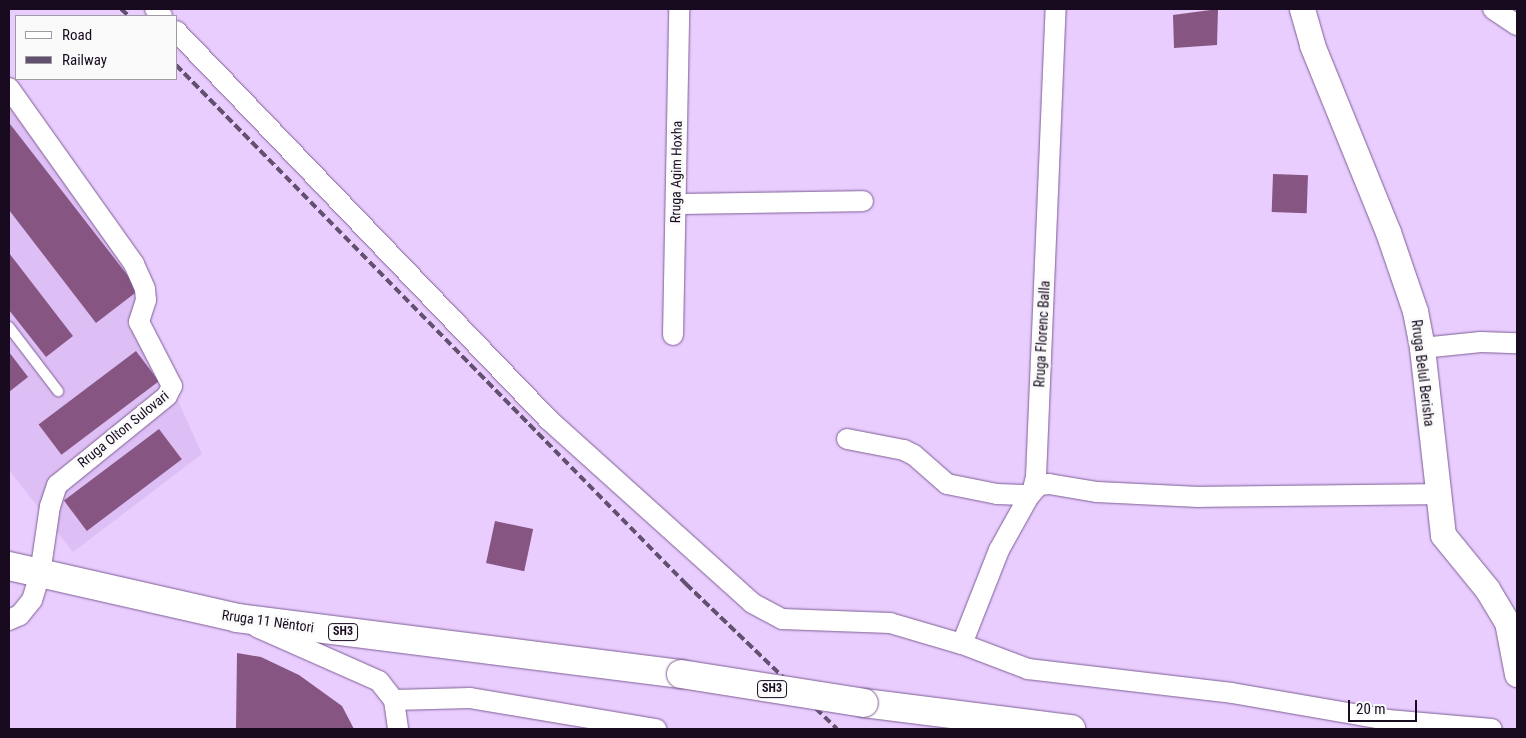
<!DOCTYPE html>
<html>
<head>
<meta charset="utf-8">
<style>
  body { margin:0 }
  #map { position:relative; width:1526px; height:738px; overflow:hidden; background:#e9cdfe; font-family:"Roboto Condensed",sans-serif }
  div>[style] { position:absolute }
  .built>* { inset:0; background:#debff5 }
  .building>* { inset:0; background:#865582; transform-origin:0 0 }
  .roads { filter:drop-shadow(0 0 1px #7e5e95) drop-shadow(0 0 1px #7e5e95) }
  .service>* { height:10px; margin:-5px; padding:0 5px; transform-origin:5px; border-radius:5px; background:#fff }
  .minor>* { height:20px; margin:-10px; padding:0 10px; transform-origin:10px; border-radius:10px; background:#fff }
  .tertiary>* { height:25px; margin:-12.5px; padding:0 12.5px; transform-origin:12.5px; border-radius:12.5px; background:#fff }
  .primary>* { height:28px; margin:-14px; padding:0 14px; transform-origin:14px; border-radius:14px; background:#fff }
  .rail>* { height:4px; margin-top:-2px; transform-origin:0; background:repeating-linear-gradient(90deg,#62506f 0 8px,transparent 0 12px) }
  .bridges { filter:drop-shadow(0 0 1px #7e5e95) drop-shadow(0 0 1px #7e5e95) }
  .primary-bridge>* { height:28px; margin:-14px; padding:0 14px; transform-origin:14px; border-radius:14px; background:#fff }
  span { translate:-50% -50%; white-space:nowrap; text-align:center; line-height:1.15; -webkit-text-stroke:5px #fafafa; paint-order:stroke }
  .shield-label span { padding:1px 4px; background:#fafafa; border:1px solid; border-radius:4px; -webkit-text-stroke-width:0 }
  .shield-label { font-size:12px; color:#180b20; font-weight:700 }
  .street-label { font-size:14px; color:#180b20 }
  .frame { position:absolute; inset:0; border:10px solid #180b20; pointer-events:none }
  .legend { position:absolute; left:15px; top:15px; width:162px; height:65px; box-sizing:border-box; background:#fafafa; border:1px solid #a09aa3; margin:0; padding:6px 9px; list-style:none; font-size:15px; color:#180b20 }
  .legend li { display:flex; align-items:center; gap:10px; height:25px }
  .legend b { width:25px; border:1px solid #a09aa3 }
  .scale { position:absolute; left:1348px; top:700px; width:69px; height:22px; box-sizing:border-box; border:2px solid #180b20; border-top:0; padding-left:6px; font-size:15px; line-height:18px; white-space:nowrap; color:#180b20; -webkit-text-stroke:4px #fafafa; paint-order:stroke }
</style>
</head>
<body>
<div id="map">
  <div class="built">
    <div style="clip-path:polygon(9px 97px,154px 296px,127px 324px,174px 392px,202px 454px,73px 552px,9px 470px)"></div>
  </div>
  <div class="building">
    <div style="clip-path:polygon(1218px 9px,1217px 45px,1174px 48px,1173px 15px)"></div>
    <div style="clip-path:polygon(10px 124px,139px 290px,96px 323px,9px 210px)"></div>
    <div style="left:1273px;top:174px;width:35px;height:38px;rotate:2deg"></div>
    <div style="clip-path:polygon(9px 253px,73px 336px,46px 357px,9px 310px)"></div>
    <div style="left:136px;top:351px;width:38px;height:122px;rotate:53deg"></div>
    <div style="clip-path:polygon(9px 352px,28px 377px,9px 392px)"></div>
    <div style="left:159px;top:429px;width:38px;height:119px;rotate:53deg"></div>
    <div style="left:495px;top:521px;width:39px;height:43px;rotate:12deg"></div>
    <div style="clip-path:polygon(237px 653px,261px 657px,299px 675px,342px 706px,354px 729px,236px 729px)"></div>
  </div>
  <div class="roads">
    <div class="service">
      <div style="left:9px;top:327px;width:81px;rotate:52.6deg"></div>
    </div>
    <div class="minor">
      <div style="left:155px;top:9px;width:10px;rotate:45deg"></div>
      <div style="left:1493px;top:9px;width:29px;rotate:34deg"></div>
      <div style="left:176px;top:31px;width:539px;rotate:46.2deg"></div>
      <div style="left:549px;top:420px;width:273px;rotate:42deg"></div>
      <div style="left:752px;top:603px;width:34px;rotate:28deg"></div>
      <div style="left:782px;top:619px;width:108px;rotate:2.1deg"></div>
      <div style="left:890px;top:623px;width:75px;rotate:16.3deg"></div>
      <div style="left:962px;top:644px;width:71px;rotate:20.7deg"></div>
      <div style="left:1028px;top:669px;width:205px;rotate:6.7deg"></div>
      <div style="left:1232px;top:693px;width:158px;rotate:9.8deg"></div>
      <div style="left:1388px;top:720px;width:104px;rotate:4.9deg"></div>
      <div style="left:9px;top:88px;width:216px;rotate:54.6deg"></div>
      <div style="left:134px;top:264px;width:27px;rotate:66deg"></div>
      <div style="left:145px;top:289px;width:11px;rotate:85deg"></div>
      <div style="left:146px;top:300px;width:23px;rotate:108deg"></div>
      <div style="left:139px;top:322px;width:72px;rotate:62.7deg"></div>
      <div style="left:172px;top:386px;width:11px;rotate:117deg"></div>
      <div style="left:167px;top:396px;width:141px;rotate:141deg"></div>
      <div style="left:57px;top:485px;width:22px;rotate:108deg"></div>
      <div style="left:50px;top:506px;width:69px;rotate:98.4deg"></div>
      <div style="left:40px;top:574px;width:27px;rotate:107deg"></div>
      <div style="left:32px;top:600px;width:19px;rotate:129deg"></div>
      <div style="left:20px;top:615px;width:12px;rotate:156deg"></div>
      <div style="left:676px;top:204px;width:187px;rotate:-0.9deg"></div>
      <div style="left:673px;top:335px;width:326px;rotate:-88.9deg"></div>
      <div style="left:1422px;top:348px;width:59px;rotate:-5.8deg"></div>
      <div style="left:1481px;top:342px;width:36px;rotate:2deg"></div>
      <div style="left:847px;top:439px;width:58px;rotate:10.9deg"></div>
      <div style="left:904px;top:450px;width:11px;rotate:27deg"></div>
      <div style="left:914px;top:455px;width:44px;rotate:41.3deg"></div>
      <div style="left:947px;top:484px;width:51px;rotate:11.3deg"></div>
      <div style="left:997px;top:494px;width:33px;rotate:2deg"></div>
      <div style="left:1030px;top:495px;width:13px;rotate:-48deg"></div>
      <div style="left:1039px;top:485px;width:10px;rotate:-6deg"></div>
      <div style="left:1049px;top:484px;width:49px;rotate:9.5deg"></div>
      <div style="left:1097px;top:492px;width:102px;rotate:2.8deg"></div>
      <div style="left:1199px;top:497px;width:238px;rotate:-0.7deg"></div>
      <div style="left:257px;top:627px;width:133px;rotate:23.9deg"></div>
      <div style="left:379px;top:681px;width:24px;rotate:52deg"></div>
      <div style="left:394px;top:700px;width:29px;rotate:82deg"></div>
      <div style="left:962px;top:644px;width:101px;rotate:-68.5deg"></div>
      <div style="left:999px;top:550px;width:70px;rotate:-60.9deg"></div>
      <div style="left:1033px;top:489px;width:12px;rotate:-76deg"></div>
      <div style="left:1036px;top:477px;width:468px;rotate:-87.6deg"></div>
      <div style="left:394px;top:700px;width:76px;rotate:-1.5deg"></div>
      <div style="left:470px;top:698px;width:189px;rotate:9.5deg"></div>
    </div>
    <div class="tertiary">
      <div style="left:1302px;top:9px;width:37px;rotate:74deg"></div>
      <div style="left:1312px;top:45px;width:202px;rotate:67.9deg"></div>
      <div style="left:1388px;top:232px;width:83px;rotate:71.1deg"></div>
      <div style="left:1415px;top:311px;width:38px;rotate:79deg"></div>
      <div style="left:1422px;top:348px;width:188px;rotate:83.6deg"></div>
      <div style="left:1443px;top:535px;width:70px;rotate:50.8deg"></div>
      <div style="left:1487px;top:589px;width:39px;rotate:59deg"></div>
      <div style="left:1507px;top:622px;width:53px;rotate:79.1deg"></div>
    </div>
    <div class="primary">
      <div style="left:9px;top:566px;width:234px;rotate:12.8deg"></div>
      <div style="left:237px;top:618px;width:448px;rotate:7.2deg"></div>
      <div style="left:864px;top:703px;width:209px;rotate:7.2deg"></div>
    </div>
  </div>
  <div class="rail">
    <div style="left:121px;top:9px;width:11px;rotate:41deg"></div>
    <div style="left:176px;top:65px;width:728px;rotate:45.5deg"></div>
    <div style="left:686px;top:584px;width:209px;rotate:43.8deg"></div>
  </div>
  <div class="bridges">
    <div class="primary-bridge">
      <div style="left:681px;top:674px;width:185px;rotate:9deg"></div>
    </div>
  </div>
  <div class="shield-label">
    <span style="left:343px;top:632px">SH3</span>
    <span style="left:772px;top:689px">SH3</span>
  </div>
  <div class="street-label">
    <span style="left:676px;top:172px;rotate:-89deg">Rruga Agim Hoxha</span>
    <span style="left:1042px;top:334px;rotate:-87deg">Rruga Florenc Balla</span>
    <span style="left:1423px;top:373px;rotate:83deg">Rruga Belul Berisha</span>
    <span style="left:123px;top:429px;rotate:-39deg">Rruga Olton Sulovari</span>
    <span style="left:268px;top:621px;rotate:8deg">Rruga 11 Nëntori</span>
  </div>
  <div class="frame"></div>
  <ul class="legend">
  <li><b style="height:6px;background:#fff"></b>Road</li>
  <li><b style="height:6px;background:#62506f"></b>Railway</li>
  </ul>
  <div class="scale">20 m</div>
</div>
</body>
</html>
